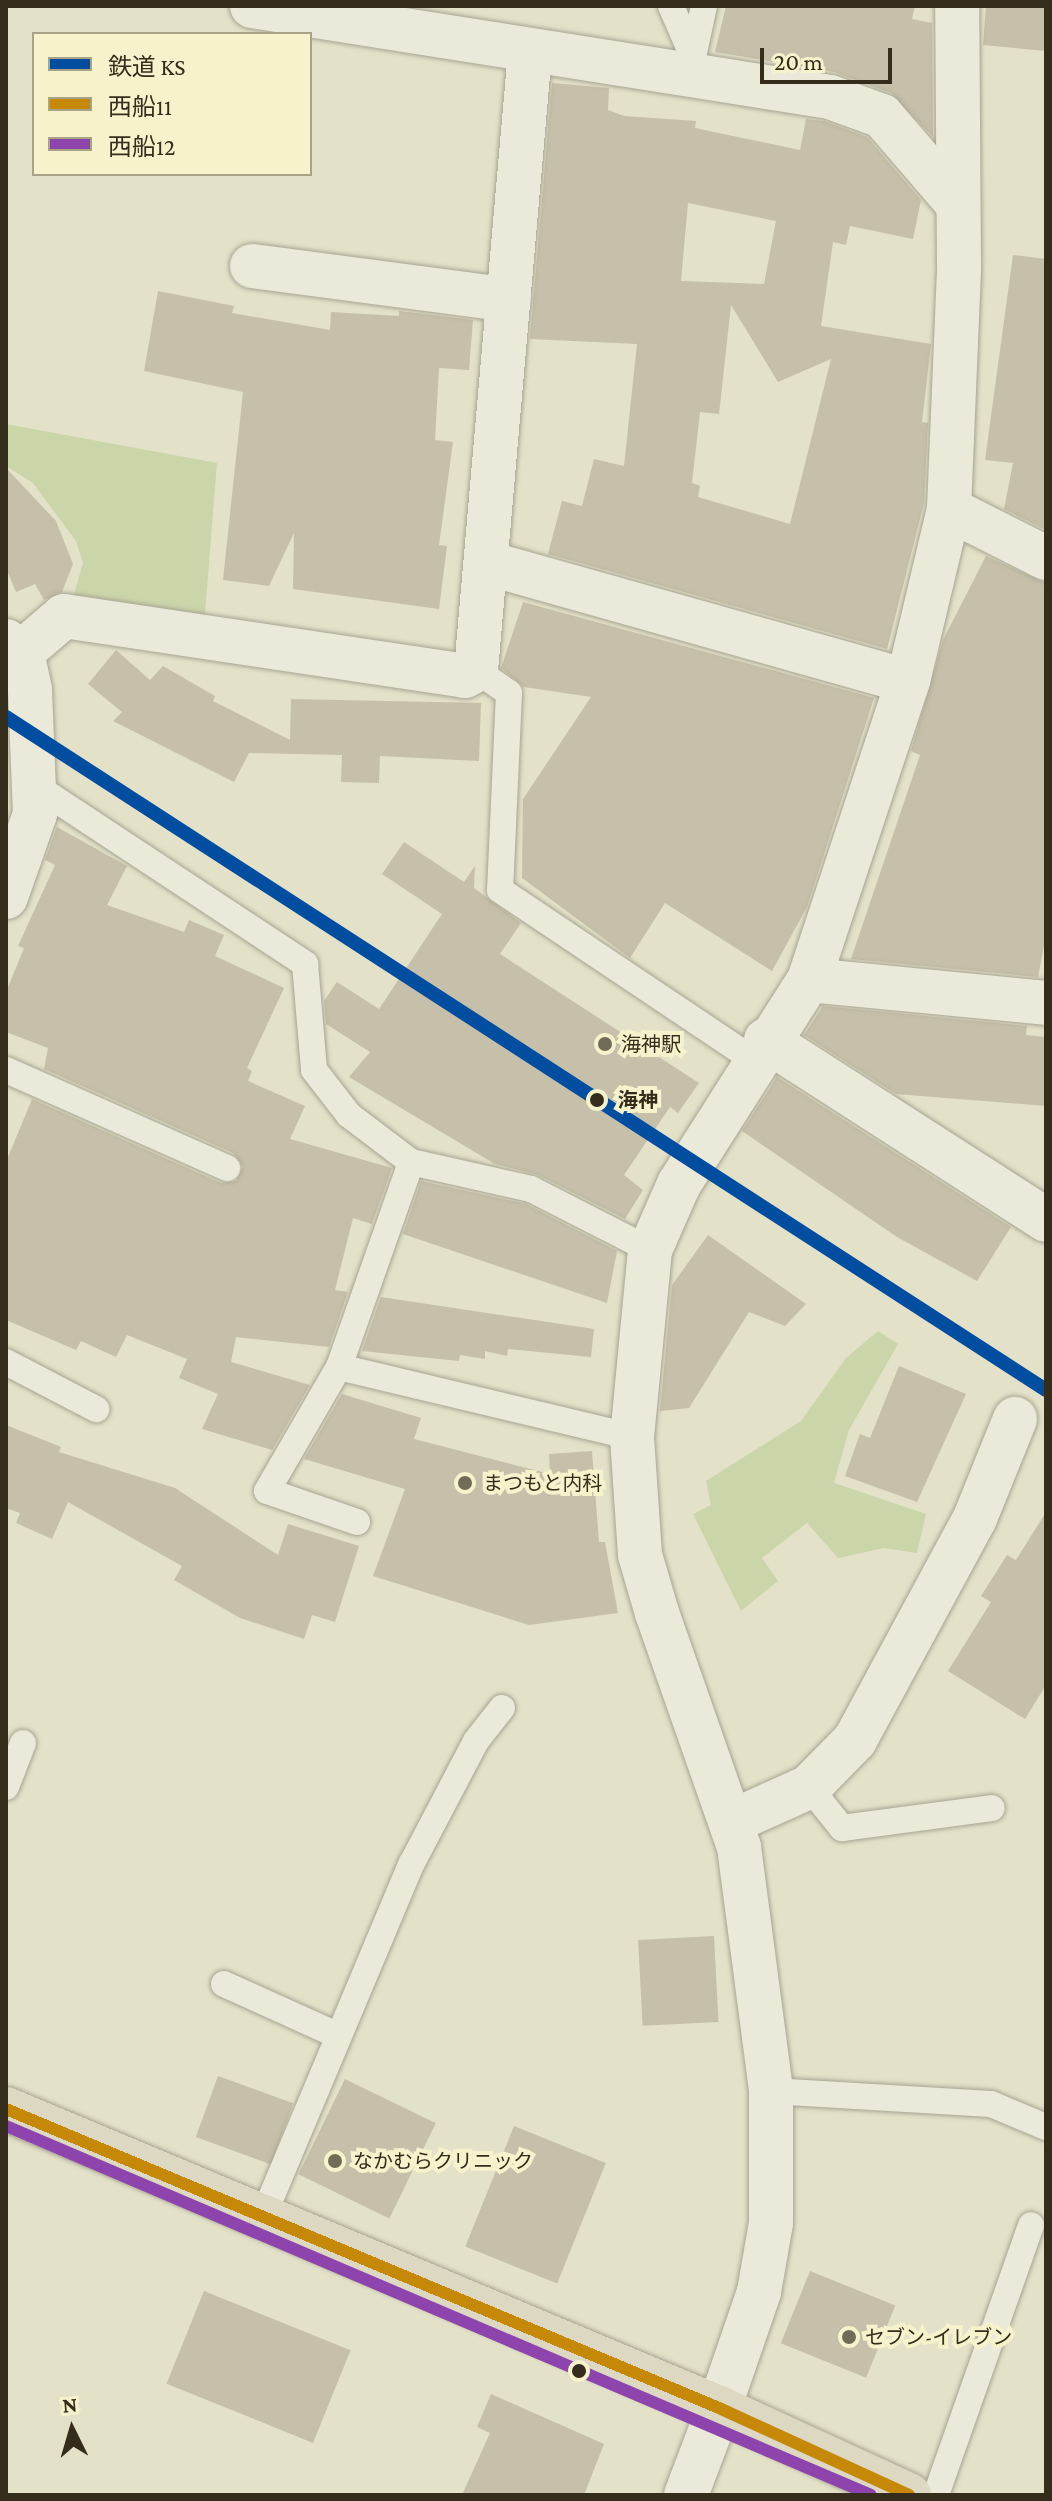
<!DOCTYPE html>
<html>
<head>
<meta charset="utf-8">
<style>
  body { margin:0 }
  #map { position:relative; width:1052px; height:2501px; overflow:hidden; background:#e3e1c8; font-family:"Crimson Pro","Noto Sans JP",serif }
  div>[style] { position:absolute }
  .green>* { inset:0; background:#cbd5aa }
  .building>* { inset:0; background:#c6bfa9; transform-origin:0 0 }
  .roads { filter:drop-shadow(0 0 2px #a7a492) drop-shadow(0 0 2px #a7a492) }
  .service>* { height:26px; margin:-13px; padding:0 13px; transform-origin:13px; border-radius:13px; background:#ebe9da }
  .minor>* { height:44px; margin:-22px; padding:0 22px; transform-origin:22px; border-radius:22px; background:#ebe9da }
  .tertiary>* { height:44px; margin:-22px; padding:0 22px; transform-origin:22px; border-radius:22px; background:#ebe9da }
  .trunk>* { height:44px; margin:-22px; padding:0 22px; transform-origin:22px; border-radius:22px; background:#dcd8c2 }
  .bus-1>* { height:12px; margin:-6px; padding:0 6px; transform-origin:6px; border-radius:6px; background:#c68807 }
  .bus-2>* { height:12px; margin:-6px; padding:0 6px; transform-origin:6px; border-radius:6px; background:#8e44ad }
  .rail-1>* { height:14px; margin:-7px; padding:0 7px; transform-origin:7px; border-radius:7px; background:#014ea0 }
  .dots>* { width:22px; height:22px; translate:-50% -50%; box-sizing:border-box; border:4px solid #f5f2cc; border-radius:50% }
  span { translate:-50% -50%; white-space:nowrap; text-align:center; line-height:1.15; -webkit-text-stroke:8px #f5f2cc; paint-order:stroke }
  .poi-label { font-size:20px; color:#342d1b }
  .left { translate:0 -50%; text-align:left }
  .stop-label { font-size:20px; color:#342d1b; font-weight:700 }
  .frame { position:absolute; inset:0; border:8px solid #342d1b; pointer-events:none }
  .legend { position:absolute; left:32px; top:32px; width:280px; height:144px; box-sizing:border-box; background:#f5f2cc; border:2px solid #a8a385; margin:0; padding:10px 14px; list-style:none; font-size:24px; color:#342d1b }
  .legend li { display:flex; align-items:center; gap:16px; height:40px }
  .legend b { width:40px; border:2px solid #a8a385 }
  .north { position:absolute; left:32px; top:2389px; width:80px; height:80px; -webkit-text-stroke:6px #f5f2cc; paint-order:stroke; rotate:355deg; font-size:22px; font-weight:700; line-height:32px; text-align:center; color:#342d1b }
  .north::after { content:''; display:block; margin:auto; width:28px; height:36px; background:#342d1b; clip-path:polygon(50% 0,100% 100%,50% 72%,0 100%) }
  .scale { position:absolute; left:760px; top:48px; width:132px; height:36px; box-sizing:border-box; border:4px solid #342d1b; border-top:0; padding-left:10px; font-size:24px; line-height:28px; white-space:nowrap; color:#342d1b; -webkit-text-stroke:6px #f5f2cc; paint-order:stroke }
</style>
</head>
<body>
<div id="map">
  <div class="green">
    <div style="clip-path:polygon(6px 424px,217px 463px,204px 626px,71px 605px,83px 563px,76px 541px,33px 483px,6px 466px)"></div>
    <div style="clip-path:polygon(878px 1331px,898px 1344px,849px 1430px,834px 1483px,926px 1514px,917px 1553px,884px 1548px,838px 1558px,807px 1523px,762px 1558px,778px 1581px,741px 1611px,693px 1514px,711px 1505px,706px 1481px,801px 1421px,846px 1358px)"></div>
  </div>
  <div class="building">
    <div style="clip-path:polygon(726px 6px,915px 6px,912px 19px,932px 23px,933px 137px,891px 93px,834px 72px,715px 52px)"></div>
    <div style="clip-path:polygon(986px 6px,1046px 6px,1046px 51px,983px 45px)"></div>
    <div style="clip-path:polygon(evenodd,552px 83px,609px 88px,608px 110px,624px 116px,696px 121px,695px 128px,800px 150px,806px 119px,824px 121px,867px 137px,921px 200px,913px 239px,850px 226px,846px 245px,833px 242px,821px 326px,931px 344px,922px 422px,928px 423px,924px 503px,887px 649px,548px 554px,562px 501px,582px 506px,594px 459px,624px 466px,637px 344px,530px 339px,552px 83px,688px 203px,776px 221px,764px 284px,681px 281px,688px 203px,552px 83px,731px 305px,778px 382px,831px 359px,790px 524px,698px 497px,700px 486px,692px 483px,700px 412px,719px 414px,731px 305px)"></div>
    <div style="clip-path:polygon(1013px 255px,1046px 259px,1046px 530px,1004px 509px,1013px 463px,985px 460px)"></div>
    <div style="clip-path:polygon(158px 291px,234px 306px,232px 313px,330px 330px,331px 312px,399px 316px,399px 311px,473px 320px,469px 370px,439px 368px,435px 440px,453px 442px,439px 545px,447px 546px,439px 609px,293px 589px,294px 533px,269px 586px,223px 580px,243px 392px,144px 371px)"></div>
    <div style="clip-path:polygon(6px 468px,56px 521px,73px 564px,62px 592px,44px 600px,35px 584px,16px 592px,6px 568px)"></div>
    <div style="clip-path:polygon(986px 556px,1046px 583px,1046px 936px,1038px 977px,851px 959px,920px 755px,911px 751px,943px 640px)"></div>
    <div style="clip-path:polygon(523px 602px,874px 698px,807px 907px,772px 971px,665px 903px,630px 958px,522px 878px,523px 799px,591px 697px,524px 687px,501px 668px)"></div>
    <div style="clip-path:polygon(116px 650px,150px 680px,163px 666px,215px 696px,213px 701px,290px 740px,291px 699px,481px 703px,479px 761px,380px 756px,379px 783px,341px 782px,342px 755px,249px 753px,234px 782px,113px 721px,122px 712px,88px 684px)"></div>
    <div style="clip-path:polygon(57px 827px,127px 866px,107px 905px,184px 932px,189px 920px,224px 935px,215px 956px,284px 988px,247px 1068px,252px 1071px,248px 1081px,305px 1106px,290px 1139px,392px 1168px,372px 1224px,353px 1218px,335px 1290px,348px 1292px,329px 1347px,236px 1337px,231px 1362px,310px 1385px,272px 1450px,202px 1429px,218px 1394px,179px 1378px,187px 1359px,127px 1335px,116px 1357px,81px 1341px,76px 1350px,6px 1320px,6px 1162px,32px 1099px,221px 1183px,236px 1181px,243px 1167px,233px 1153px,44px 1069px,48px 1048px,6px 1032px,6px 992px,24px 948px,18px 946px,55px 865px,45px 860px)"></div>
    <div style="clip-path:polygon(404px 842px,464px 882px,475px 866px,474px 888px,521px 923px,500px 954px,699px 1083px,678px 1113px,670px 1107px,624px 1175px,643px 1190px,625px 1219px,538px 1175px,495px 1164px,349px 1077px,370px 1052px,326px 1024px,324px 1001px,337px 982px,379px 1009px,442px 914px,382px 874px)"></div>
    <div style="clip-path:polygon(823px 1006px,1027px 1026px,1026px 1035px,1046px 1037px,1046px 1106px,896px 1094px,804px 1035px)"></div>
    <div style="clip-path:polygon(777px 1077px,1011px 1227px,977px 1281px,897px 1237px,742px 1131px)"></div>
    <div style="clip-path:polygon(421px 1181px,526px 1204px,617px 1251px,607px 1303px,403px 1234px)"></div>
    <div style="clip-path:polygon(708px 1235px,806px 1304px,785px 1326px,749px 1312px,689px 1408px,660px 1411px,672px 1285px)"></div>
    <div style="clip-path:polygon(381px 1297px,594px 1329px,591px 1357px,508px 1349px,507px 1356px,485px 1351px,485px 1359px,460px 1355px,459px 1361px,362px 1351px)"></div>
    <div style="clip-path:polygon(899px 1366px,966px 1394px,917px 1502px,845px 1476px,860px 1434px,870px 1438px)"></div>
    <div style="clip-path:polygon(342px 1394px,421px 1418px,414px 1439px,550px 1474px,549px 1454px,592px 1451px,599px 1542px,605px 1542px,618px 1613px,529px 1625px,373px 1576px,405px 1489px,304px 1459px)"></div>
    <div style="clip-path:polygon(6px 1425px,61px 1447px,59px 1452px,175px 1488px,278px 1555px,288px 1524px,359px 1546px,335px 1622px,312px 1615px,304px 1639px,240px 1618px,174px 1580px,182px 1566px,68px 1502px,52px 1539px,16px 1523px,20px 1513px,6px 1508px)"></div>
    <div style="clip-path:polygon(1046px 1512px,1046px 1685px,1025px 1719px,948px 1671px,991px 1602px,981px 1596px,1007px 1555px,1016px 1560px)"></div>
    <div style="left:714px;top:1936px;width:86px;height:76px;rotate:87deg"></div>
    <div style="left:218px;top:2076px;width:80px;height:65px;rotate:20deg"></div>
    <div style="left:345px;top:2079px;width:101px;height:106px;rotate:26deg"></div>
    <div style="left:514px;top:2126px;width:99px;height:130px;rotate:22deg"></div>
    <div style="left:810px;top:2271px;width:92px;height:78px;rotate:22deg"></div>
    <div style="left:204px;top:2291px;width:158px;height:100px;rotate:22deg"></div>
    <div style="clip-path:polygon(491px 2394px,604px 2444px,584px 2495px,462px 2495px,490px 2433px,477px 2427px)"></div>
  </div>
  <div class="roads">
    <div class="service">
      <div style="left:671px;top:6px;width:50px;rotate:66.5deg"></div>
      <div style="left:689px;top:76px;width:72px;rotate:-77.9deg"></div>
      <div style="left:476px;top:670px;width:40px;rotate:34.9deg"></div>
      <div style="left:509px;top:693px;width:197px;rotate:92.6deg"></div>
      <div style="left:500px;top:890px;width:306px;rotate:33.8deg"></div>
      <div style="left:34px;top:785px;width:325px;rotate:33.4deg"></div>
      <div style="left:305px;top:964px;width:106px;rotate:85.1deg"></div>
      <div style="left:314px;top:1070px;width:57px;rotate:52.1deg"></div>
      <div style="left:349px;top:1115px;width:78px;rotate:37.2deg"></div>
      <div style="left:411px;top:1162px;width:123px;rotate:12.7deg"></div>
      <div style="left:531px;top:1189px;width:134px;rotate:27.1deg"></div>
      <div style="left:6px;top:1070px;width:242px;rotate:23.9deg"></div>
      <div style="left:6px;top:1362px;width:102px;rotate:27.6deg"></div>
      <div style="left:339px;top:1367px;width:301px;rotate:13.4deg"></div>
      <div style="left:357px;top:1522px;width:95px;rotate:-161deg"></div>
      <div style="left:267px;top:1491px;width:143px;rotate:-59.9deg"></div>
      <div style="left:339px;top:1367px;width:217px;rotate:-70.6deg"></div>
      <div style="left:6px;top:1787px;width:47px;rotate:-68.9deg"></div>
      <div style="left:809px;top:1787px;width:53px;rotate:51.2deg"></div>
      <div style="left:842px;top:1828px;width:151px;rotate:-7.6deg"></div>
      <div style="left:224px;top:1984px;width:126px;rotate:24.3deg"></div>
      <div style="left:771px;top:2091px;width:220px;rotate:3.4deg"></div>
      <div style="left:991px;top:2104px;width:60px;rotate:22.7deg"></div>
      <div style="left:262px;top:2219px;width:386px;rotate:-67.2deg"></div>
      <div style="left:412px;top:1863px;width:138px;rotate:-62.3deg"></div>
      <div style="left:476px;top:1741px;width:42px;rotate:-51.8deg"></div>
      <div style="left:936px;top:2495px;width:286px;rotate:-70.6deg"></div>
    </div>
    <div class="minor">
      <div style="left:252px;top:6px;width:585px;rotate:8.95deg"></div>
      <div style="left:830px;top:97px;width:55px;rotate:20.1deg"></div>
      <div style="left:882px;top:116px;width:113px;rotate:49.3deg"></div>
      <div style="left:252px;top:266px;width:259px;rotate:7.5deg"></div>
      <div style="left:949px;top:509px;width:109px;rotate:26.8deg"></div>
      <div style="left:487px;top:563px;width:437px;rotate:15.7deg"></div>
      <div style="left:6px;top:641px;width:19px;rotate:35deg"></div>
      <div style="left:22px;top:652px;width:39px;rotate:78deg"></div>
      <div style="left:30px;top:690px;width:124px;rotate:87.7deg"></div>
      <div style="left:35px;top:814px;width:88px;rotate:109.3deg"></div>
      <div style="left:22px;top:652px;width:55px;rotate:-40.6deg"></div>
      <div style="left:64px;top:616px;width:405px;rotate:8.5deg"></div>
      <div style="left:465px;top:676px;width:13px;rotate:-29deg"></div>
      <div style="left:476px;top:670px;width:620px;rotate:-85.01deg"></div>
      <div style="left:809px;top:980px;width:238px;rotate:5.5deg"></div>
      <div style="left:766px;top:1040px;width:333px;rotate:32.7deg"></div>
      <div style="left:657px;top:1613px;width:60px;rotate:-106.3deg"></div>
      <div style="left:640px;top:1555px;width:118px;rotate:-93.9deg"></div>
      <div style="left:632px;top:1437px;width:188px;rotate:-84.5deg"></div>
      <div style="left:650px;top:1250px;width:72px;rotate:-66.3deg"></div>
      <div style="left:679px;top:1184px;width:242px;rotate:-57.5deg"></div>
      <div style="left:809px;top:980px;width:315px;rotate:-71.7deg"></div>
      <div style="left:908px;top:681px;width:177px;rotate:-76.6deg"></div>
      <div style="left:949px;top:509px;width:243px;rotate:-87.6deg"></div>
      <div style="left:959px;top:266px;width:260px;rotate:-90.4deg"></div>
      <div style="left:731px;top:1822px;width:85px;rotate:-24.2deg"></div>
      <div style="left:809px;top:1787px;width:66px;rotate:-45.6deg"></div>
      <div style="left:855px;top:1740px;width:252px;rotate:-61.6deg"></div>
      <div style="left:975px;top:1518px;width:107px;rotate:-68deg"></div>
      <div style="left:686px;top:2495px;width:93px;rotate:-69.2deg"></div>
    </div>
    <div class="tertiary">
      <div style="left:657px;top:1613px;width:248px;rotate:70.7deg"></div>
      <div style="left:739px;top:1847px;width:246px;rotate:82.5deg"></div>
      <div style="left:771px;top:2091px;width:132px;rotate:90deg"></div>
      <div style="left:771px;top:2223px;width:70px;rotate:99.9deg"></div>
      <div style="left:759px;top:2292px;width:123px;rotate:109deg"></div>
    </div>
    <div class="trunk">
      <div style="left:6px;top:2109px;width:773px;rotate:22.75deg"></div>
      <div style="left:719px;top:2408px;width:209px;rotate:24.6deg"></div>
    </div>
  </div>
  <div class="bus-1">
    <div style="left:6px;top:2109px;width:773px;rotate:22.75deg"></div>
    <div style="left:719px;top:2408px;width:209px;rotate:24.6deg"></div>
  </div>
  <div class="bus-2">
    <div style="left:6px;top:2126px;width:940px;rotate:23.1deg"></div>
  </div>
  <div class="rail-1">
    <div style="left:6px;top:717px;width:1239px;rotate:32.91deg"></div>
  </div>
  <div class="dots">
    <div style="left:605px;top:1044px;background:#716c58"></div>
    <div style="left:597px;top:1100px;background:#342d1b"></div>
    <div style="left:465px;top:1483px;background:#716c58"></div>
    <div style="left:335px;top:2161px;background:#716c58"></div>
    <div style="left:849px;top:2337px;background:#716c58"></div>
    <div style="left:579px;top:2371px;background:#342d1b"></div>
  </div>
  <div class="poi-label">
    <span class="left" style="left:621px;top:1044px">海神駅</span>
    <span class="left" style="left:483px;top:1483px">まつもと内科</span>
    <span class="left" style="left:353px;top:2161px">なかむらクリニック</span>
    <span class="left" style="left:865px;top:2337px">セブン-イレブン</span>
  </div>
  <div class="stop-label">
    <span class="left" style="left:618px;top:1100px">海神</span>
  </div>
  <div class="frame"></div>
  <ul class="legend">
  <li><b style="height:10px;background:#014ea0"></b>鉄道 KS</li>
  <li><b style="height:10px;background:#c68807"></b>西船11</li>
  <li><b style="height:10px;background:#8e44ad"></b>西船12</li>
  </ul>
  <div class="north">N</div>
  <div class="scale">20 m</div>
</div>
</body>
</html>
